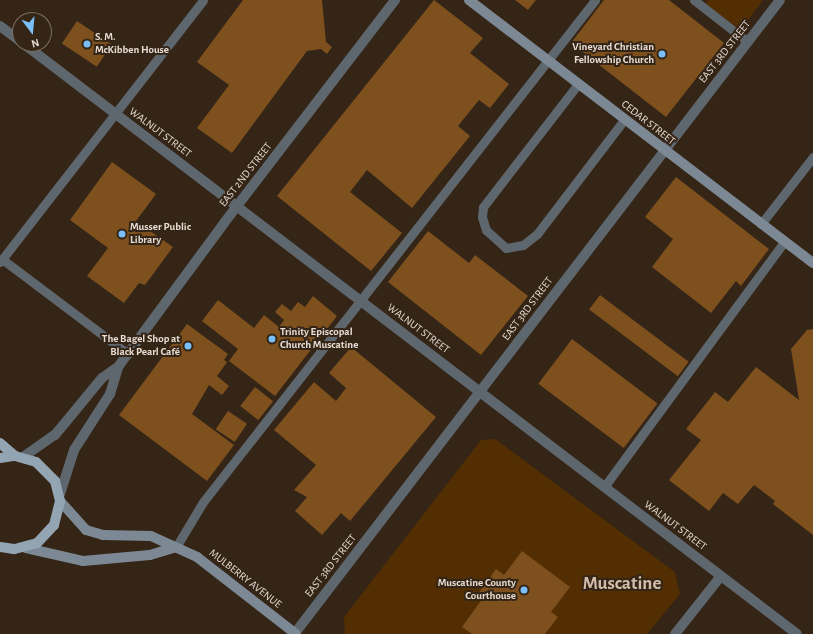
<!DOCTYPE html>
<html>
<head>
<meta charset="utf-8">
<style>
  body { margin:0 }
  #map { position:relative; width:813px; height:634px; overflow:hidden; background:#342516; font-family:"Alegreya Sans",sans-serif }
  div>[style] { position:absolute }
  .green>* { inset:0; background:#522e02 }
  .building>* { inset:0; background:#7e501d; transform-origin:0 0 }
  .service>* { height:9px; margin:-4.5px; padding:0 4.5px; transform-origin:4.5px; border-radius:4.5px; background:#5e666e }
  .minor>* { height:10px; margin:-5px; padding:0 5px; transform-origin:5px; border-radius:5px; background:#5e666e }
  .secondary>* { height:10px; margin:-5px; padding:0 5px; transform-origin:5px; border-radius:5px; background:#7c8995 }
  .primary>* { height:10px; margin:-5px; padding:0 5px; transform-origin:5px; border-radius:5px; background:#93a4b3 }
  .dots>* { width:11px; height:11px; translate:-50% -50%; box-sizing:border-box; border:2px solid #342516; border-radius:50% }
  span { translate:-50% -50%; white-space:nowrap; text-align:center; line-height:1.15; -webkit-text-stroke:4px #342516; paint-order:stroke }
  .poi-label { font-size:11px; color:#e7dcd3; font-weight:700 }
  .left { translate:0 -50%; text-align:left }
  .right { translate:-100% -50%; text-align:right }
  .street-label { font-size:11px; color:#e7dcd3 }
  .town-label { font-size:19px; color:#d1bdaa; font-weight:700 }
  .north { position:absolute; left:12px; top:12px; width:40px; height:40px; box-sizing:border-box; background:#342516; border:1px solid #7c6e62; border-radius:50%; rotate:164deg; font-size:11px; font-weight:700; line-height:16px; text-align:center; color:#e7dcd3 }
  .north::after { content:''; display:block; margin:auto; width:14px; height:18px; background:#7abff8; clip-path:polygon(50% 0,100% 100%,50% 72%,0 100%) }
</style>
</head>
<body>
<div id="map">
  <div class="green">
    <div style="clip-path:polygon(708px 0,763px 0,741px 30px,705px 4px)"></div>
    <div style="clip-path:polygon(495px 439px,675px 572px,680px 594px,647px 634px,345px 634px,344px 617px,481px 440px)"></div>
  </div>
  <div class="building">
    <div style="clip-path:polygon(243px 0,322px 0,326px 42px,332px 47px,327px 54px,321px 49px,307px 51px,232px 153px,197px 128px,229px 85px,197px 62px)"></div>
    <div style="clip-path:polygon(434px 0,483px 38px,470px 53px,509px 84px,490px 108px,479px 100px,458px 126px,470px 136px,412px 208px,367px 170px,350px 192px,402px 233px,371px 271px,277px 196px)"></div>
    <div style="clip-path:polygon(515px 0,536px 0,528px 10px)"></div>
    <div style="clip-path:polygon(604px 0,669px 0,724px 43px,666px 117px,571px 43px)"></div>
    <div style="left:77px;top:21px;width:42px;height:27px;rotate:34deg"></div>
    <div style="clip-path:polygon(112px 162px,156px 194px,136px 221px,173px 247px,145px 285px,139px 283px,124px 303px,87px 276px,108px 248px,70px 220px)"></div>
    <div style="clip-path:polygon(676px 177px,769px 249px,741px 286px,736px 281px,711px 313px,652px 267px,673px 239px,645px 217px)"></div>
    <div style="clip-path:polygon(428px 231px,469px 263px,475px 255px,528px 296px,481px 355px,388px 282px)"></div>
    <div style="left:600px;top:295px;width:111px;height:18px;rotate:37deg"></div>
    <div style="clip-path:polygon(313px 296px,337px 316px,275px 396px,229px 361px,238px 349px,202px 321px,218px 300px,254px 328px,264px 315px,279px 327px,284px 320px,275px 312px,282px 304px,291px 311px,298px 302px,305px 307px)"></div>
    <div style="clip-path:polygon(187px 324px,228px 354px,224px 360px,227px 362px,217px 376px,229px 386px,222px 395px,209px 385px,192px 414px,234px 445px,207px 481px,119px 415px)"></div>
    <div style="clip-path:polygon(813px 329px,813px 535px,773px 504px,775px 501px,754px 485px,738px 504px,723px 493px,709px 511px,669px 480px,701px 440px,686px 429px,715px 392px,728px 402px,756px 367px,799px 400px,791px 349px,807px 330px)"></div>
    <div style="left:572px;top:339px;width:107px;height:56px;rotate:37deg"></div>
    <div style="clip-path:polygon(351px 347px,436px 417px,350px 521px,341px 513px,322px 535px,295px 511px,307px 497px,294px 490px,316px 465px,274px 430px,314px 382px,336px 401px,346px 388px,329px 373px)"></div>
    <div style="left:255px;top:387px;width:23px;height:24px;rotate:38deg"></div>
    <div style="left:228px;top:411px;width:23px;height:22px;rotate:34deg"></div>
    <div style="clip-path:polygon(522px 551px,570px 587px,551px 612px,558px 617px,545px 634px,472px 634px,462px 627px,483px 598px,478px 594px,496px 569px,504px 575px)"></div>
  </div>
  <div class="service">
    <div style="left:694px;top:0;width:68px;rotate:37.9deg"></div>
    <div style="left:578px;top:84px;width:155px;rotate:127.7deg"></div>
    <div style="left:483px;top:207px;width:10px;rotate:96deg"></div>
    <div style="left:482px;top:217px;width:14px;rotate:73deg"></div>
    <div style="left:486px;top:230px;width:27px;rotate:42deg"></div>
    <div style="left:506px;top:248px;width:17px;rotate:-10deg"></div>
    <div style="left:523px;top:245px;width:18px;rotate:-38deg"></div>
    <div style="left:537px;top:234px;width:143px;rotate:-52.7deg"></div>
    <div style="left:761px;top:224px;width:85px;rotate:-52.2deg"></div>
    <div style="left:2px;top:259px;width:158px;rotate:37deg"></div>
    <div style="left:0;top:262px;width:331px;rotate:-52.2deg"></div>
    <div style="left:604px;top:487px;width:304px;rotate:-53.7deg"></div>
    <div style="left:176px;top:547px;width:52px;rotate:-59deg"></div>
    <div style="left:203px;top:502px;width:637px;rotate:-52.01deg"></div>
  </div>
  <div class="minor">
    <div style="left:0;top:26px;width:25px;rotate:37deg"></div>
    <div style="left:24px;top:44px;width:972px;rotate:37.35deg"></div>
    <div style="left:23px;top:457px;width:39px;rotate:-35deg"></div>
    <div style="left:55px;top:435px;width:74px;rotate:-50.5deg"></div>
    <div style="left:102px;top:378px;width:19px;rotate:-35deg"></div>
    <div style="left:60px;top:494px;width:46px;rotate:-72.3deg"></div>
    <div style="left:74px;top:450px;width:67px;rotate:-57.3deg"></div>
    <div style="left:110px;top:394px;width:28px;rotate:-73deg"></div>
    <div style="left:118px;top:367px;width:179px;rotate:-53.6deg"></div>
    <div style="left:224px;top:223px;width:281px;rotate:-52.5deg"></div>
    <div style="left:295px;top:633px;width:797px;rotate:-52.54deg"></div>
    <div style="left:675px;top:634px;width:74px;rotate:-51.6deg"></div>
  </div>
  <div class="secondary">
    <div style="left:469px;top:0;width:433px;rotate:37.4deg"></div>
    <div style="left:60px;top:501px;width:39px;rotate:48deg"></div>
    <div style="left:86px;top:530px;width:18px;rotate:16deg"></div>
    <div style="left:103px;top:535px;width:48px;rotate:1.2deg"></div>
    <div style="left:151px;top:536px;width:51px;rotate:24.5deg"></div>
    <div style="left:197px;top:557px;width:125px;rotate:37.9deg"></div>
    <div style="left:26px;top:548px;width:58px;rotate:12.8deg"></div>
    <div style="left:83px;top:561px;width:67px;rotate:-5.1deg"></div>
    <div style="left:150px;top:555px;width:27px;rotate:-17deg"></div>
  </div>
  <div class="primary">
    <div style="left:0;top:443px;width:20px;rotate:41deg"></div>
    <div style="left:0;top:458px;width:15px;rotate:-8deg"></div>
    <div style="left:15px;top:456px;width:22px;rotate:16deg"></div>
    <div style="left:36px;top:462px;width:27px;rotate:45deg"></div>
    <div style="left:55px;top:481px;width:21px;rotate:76deg"></div>
    <div style="left:60px;top:501px;width:25px;rotate:104deg"></div>
    <div style="left:54px;top:525px;width:25px;rotate:133deg"></div>
    <div style="left:37px;top:543px;width:24px;rotate:165deg"></div>
    <div style="left:14px;top:549px;width:14px;rotate:-172deg"></div>
  </div>
  <div class="dots">
    <div style="left:87px;top:44px;background:#7abff8"></div>
    <div style="left:662px;top:54px;background:#7abff8"></div>
    <div style="left:122px;top:234px;background:#7abff8"></div>
    <div style="left:272px;top:339px;background:#7abff8"></div>
    <div style="left:188px;top:346px;background:#7abff8"></div>
    <div style="left:524px;top:590px;background:#7abff8"></div>
  </div>
  <div class="poi-label">
    <span class="left" style="left:95px;top:44px">S. M.<br>McKibben House</span>
    <span class="right" style="left:654px;top:54px">Vineyard Christian<br>Fellowship Church</span>
    <span class="left" style="left:130px;top:234px">Musser Public<br>Library</span>
    <span class="left" style="left:280px;top:339px">Trinity Episcopal<br>Church Muscatine</span>
    <span class="right" style="left:180px;top:346px">The Bagel Shop at<br>Black Pearl Café</span>
    <span class="right" style="left:516px;top:590px">Muscatine County<br>Courthouse</span>
  </div>
  <div class="street-label">
    <span style="left:725px;top:52px;rotate:-52deg">EAST 3RD STREET</span>
    <span style="left:648px;top:123px;rotate:38deg">CEDAR STREET</span>
    <span style="left:160px;top:133px;rotate:37deg">WALNUT STREET</span>
    <span style="left:246px;top:175px;rotate:-52deg">EAST 2ND STREET</span>
    <span style="left:528px;top:309px;rotate:-53deg">EAST 3RD STREET</span>
    <span style="left:418px;top:329px;rotate:37deg">WALNUT STREET</span>
    <span style="left:675px;top:526px;rotate:37deg">WALNUT STREET</span>
    <span style="left:331px;top:566px;rotate:-52deg">EAST 3RD STREET</span>
    <span style="left:245px;top:579px;rotate:38deg">MULBERRY AVENUE</span>
  </div>
  <div class="town-label">
    <span style="left:622px;top:584px">Muscatine</span>
  </div>
  <div class="north">N</div>
</div>
</body>
</html>
